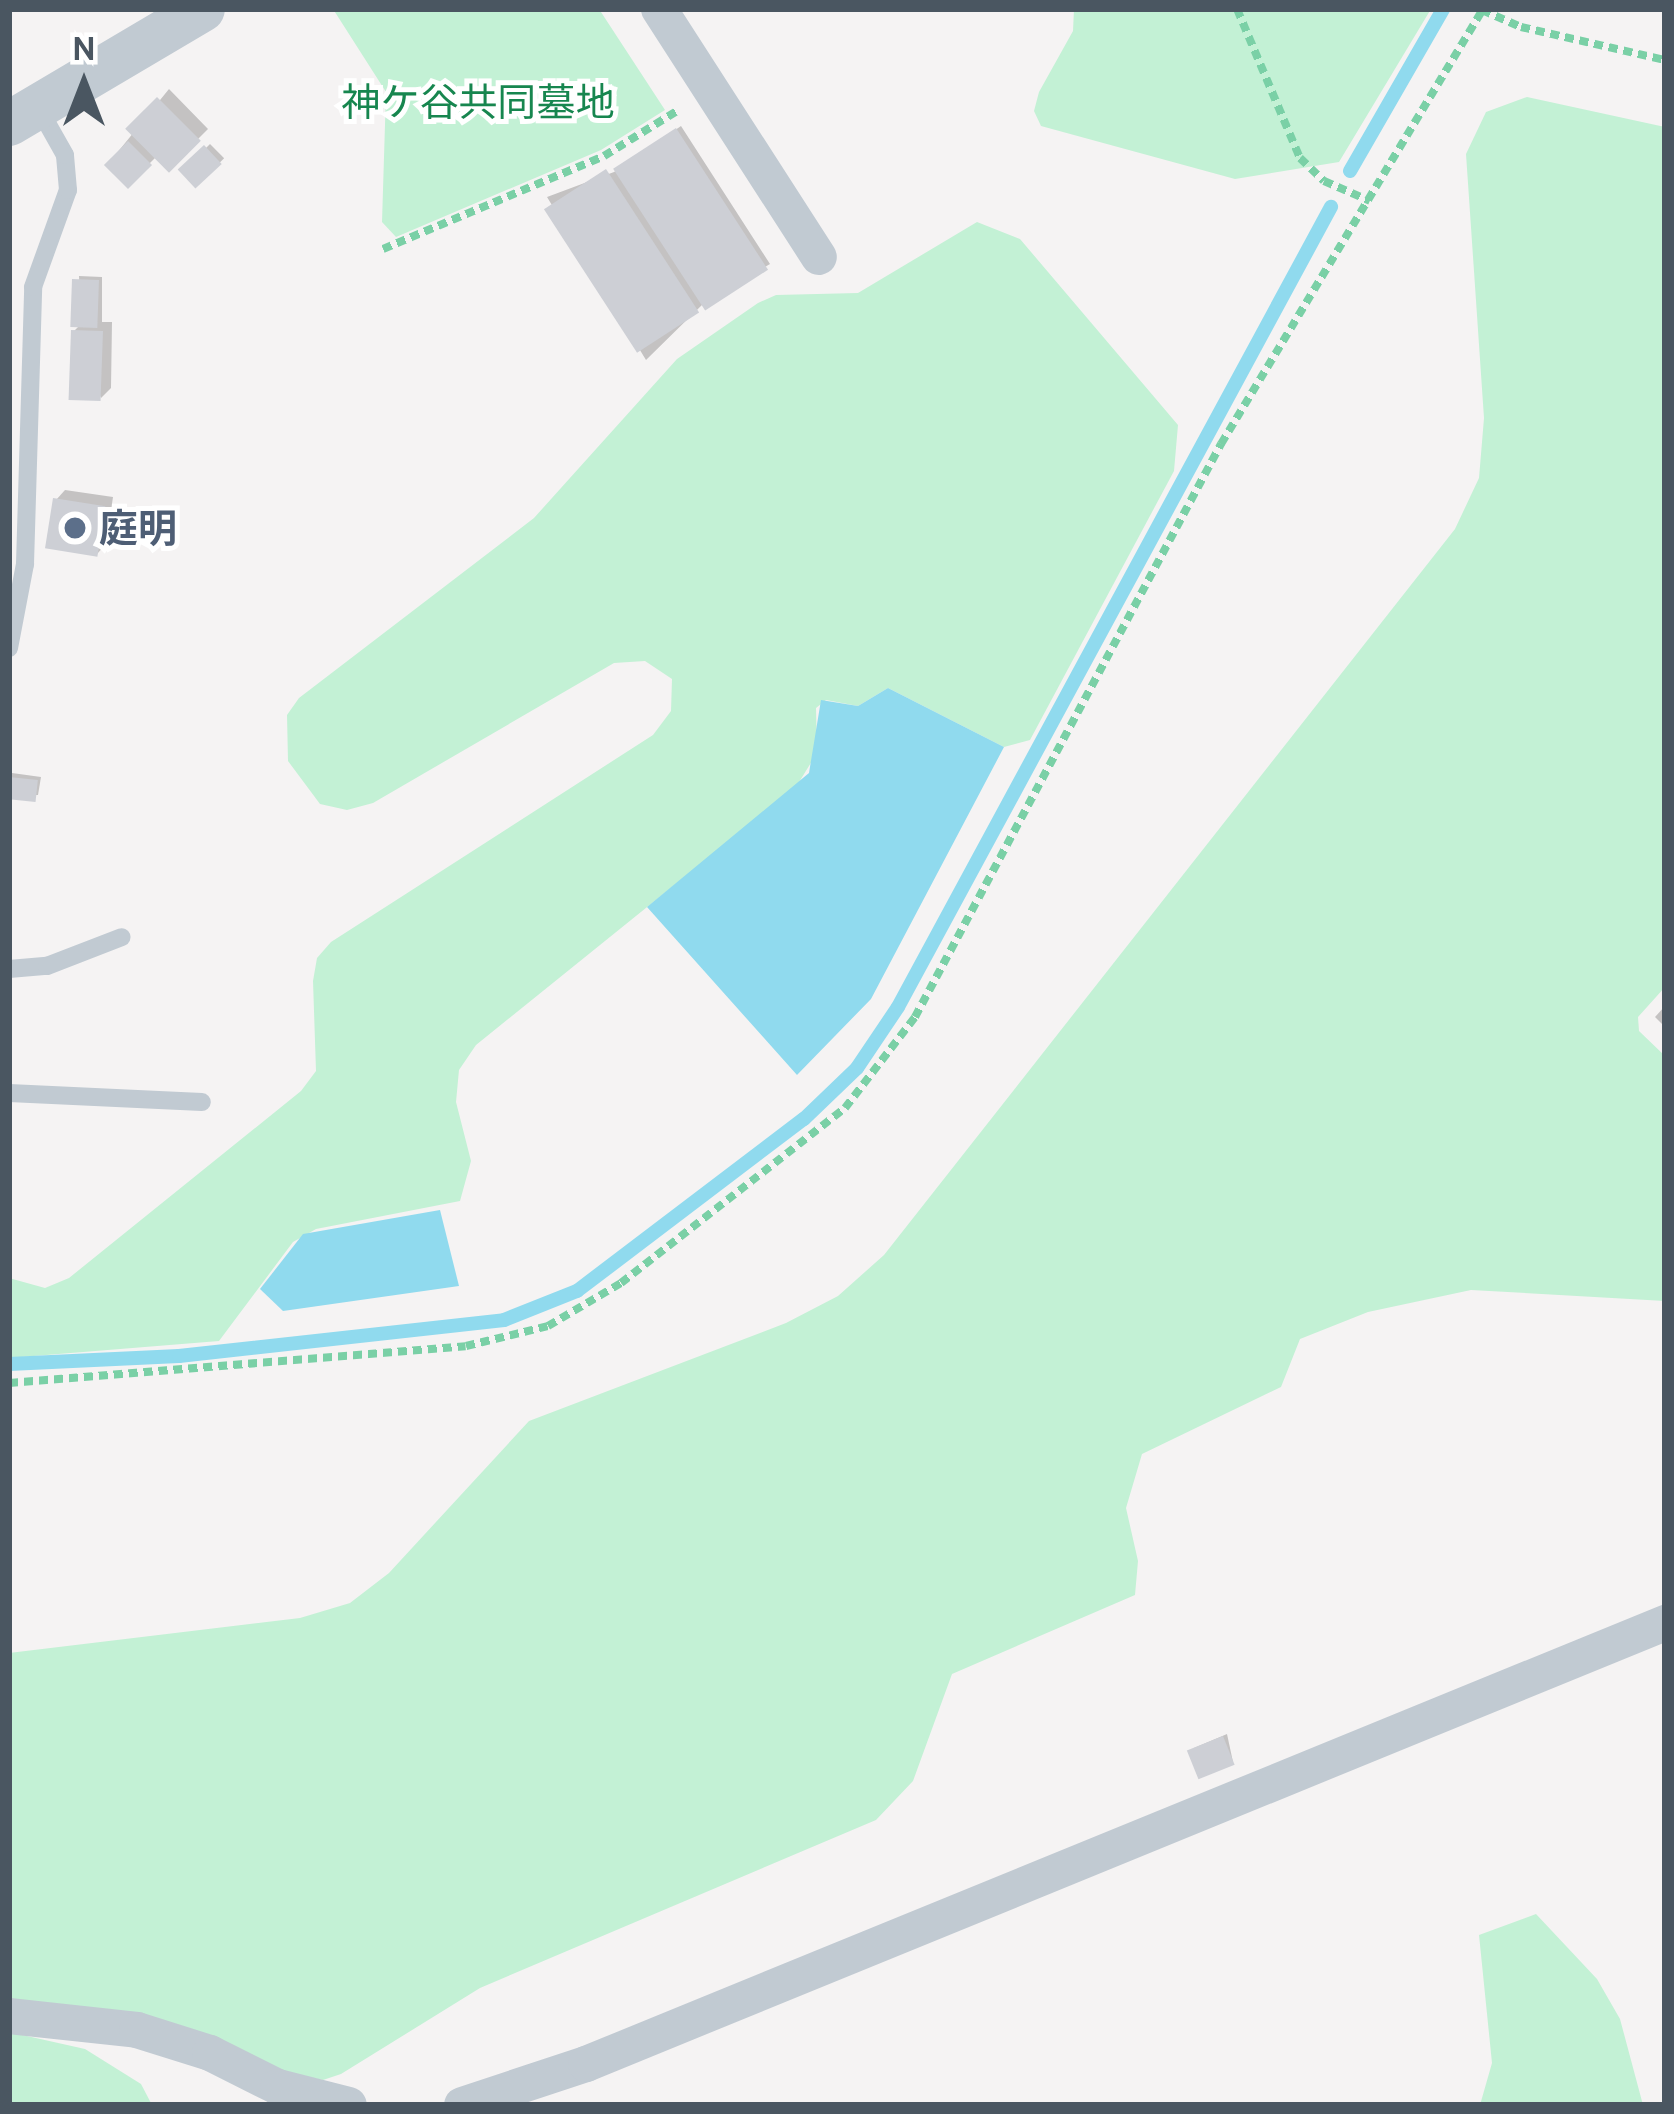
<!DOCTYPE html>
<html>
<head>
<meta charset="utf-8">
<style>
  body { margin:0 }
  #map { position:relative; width:1674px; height:2114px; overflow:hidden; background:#f5f3f3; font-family:Cabin,"Noto Sans JP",sans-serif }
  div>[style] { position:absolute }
  .green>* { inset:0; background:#c3f1d5 }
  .water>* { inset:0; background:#90daee }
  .shadow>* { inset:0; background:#0003; transform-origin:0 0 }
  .stream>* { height:14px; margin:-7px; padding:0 7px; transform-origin:7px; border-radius:7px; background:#90daee }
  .building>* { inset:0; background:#cdcfd5; transform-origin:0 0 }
  .path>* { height:8px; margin-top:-4px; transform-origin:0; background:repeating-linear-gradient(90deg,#7ad0a6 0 9px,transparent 0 15px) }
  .service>* { height:18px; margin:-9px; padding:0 9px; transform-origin:9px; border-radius:9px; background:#c1cad2 }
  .minor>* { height:36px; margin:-18px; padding:0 18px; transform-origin:18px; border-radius:18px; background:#c1cad2 }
  .tertiary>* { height:45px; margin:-22.5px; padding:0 22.5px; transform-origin:22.5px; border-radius:22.5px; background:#c1cad2 }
  .dots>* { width:33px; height:33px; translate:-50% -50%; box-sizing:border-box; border:6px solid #fff; border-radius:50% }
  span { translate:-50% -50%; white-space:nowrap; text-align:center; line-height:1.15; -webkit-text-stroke:10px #fff; paint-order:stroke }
  .park-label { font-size:39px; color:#17864f }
  .service-label { font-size:39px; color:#4e5e75; font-weight:700 }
  .left { translate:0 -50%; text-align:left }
  .frame { position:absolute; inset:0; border:12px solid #4a5661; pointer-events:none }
  .north { position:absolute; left:24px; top:24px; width:120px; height:120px; -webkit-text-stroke:9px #fff; paint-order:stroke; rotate:0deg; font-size:33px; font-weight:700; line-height:48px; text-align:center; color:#4a5661 }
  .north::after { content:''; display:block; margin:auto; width:42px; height:54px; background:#4a5661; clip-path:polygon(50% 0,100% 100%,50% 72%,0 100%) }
</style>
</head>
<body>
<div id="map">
  <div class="green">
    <div style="clip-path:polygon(333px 9px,599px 9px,665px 110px,601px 150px,396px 237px,382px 222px,386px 92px)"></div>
    <div style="clip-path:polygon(1074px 9px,1431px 9px,1339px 162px,1235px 179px,1041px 126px,1034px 111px,1039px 92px,1073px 31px)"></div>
    <div style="clip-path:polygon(1527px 97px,1665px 127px,1665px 987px,1638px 1017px,1639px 1031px,1665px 1056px,1665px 1301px,1471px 1290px,1368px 1312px,1300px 1339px,1281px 1387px,1142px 1454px,1126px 1508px,1138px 1561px,1135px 1595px,952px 1674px,913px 1781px,876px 1820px,480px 1988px,341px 2074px,323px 2080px,284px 2072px,141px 2014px,9px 2000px,9px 1653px,300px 1618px,350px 1603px,389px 1573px,529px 1421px,786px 1323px,838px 1296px,884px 1255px,1455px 529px,1479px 478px,1484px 418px,1466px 154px,1486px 112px)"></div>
    <div style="clip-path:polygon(977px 222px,1020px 239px,1178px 425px,1174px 471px,1030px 740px,1004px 747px,888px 688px,858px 706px,826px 700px,816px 708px,817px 753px,796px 787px,476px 1045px,459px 1070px,456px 1102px,471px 1161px,460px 1201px,316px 1229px,293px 1242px,219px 1341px,9px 1358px,9px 1278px,45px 1288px,69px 1278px,301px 1091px,316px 1071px,313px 981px,317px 958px,331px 942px,653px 735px,671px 711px,672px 679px,645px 661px,614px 663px,373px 803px,347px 810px,320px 804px,288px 761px,287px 715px,299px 698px,534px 518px,677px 359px,758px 303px,776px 295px,858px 293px)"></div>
    <div style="clip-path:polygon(1536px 1914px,1597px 1979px,1620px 2019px,1643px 2105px,1480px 2105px,1492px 2063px,1479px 1935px)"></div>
    <div style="clip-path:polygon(9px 2032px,85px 2049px,141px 2084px,152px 2105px,9px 2105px)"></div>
  </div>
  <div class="water">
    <div style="clip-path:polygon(888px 688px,1004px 747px,871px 999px,797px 1075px,647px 907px,809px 773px,821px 700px,858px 706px)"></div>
    <div style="clip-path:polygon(440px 1210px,459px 1286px,283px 1311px,260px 1289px,303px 1234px)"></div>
  </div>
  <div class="shadow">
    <div style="clip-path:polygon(169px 89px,208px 129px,169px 168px,157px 156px,128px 185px,108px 164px)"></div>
    <div style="clip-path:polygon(681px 126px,770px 264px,704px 303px,646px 360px,547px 197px,614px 172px)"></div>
    <div style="left:210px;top:144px;width:20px;height:37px;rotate:45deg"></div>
    <div style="clip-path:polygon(79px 276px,102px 277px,102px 322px,112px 322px,111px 388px,101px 398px,74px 331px,81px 324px)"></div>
    <div style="clip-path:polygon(65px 490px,113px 497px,106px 544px,97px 554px,56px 500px)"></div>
    <div style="clip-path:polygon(12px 773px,41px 777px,38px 795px,9px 796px)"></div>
    <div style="clip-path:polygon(1665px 1006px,1665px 1027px,1655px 1017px)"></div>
    <div style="clip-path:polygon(1227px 1734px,1233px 1762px,1190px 1752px,1194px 1748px)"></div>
  </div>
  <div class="stream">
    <div style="left:1350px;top:171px;width:187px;rotate:-60.1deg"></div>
    <div style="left:9px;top:1364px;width:170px;rotate:-2.7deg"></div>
    <div style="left:179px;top:1356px;width:327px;rotate:-6.3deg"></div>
    <div style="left:504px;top:1320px;width:79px;rotate:-21.7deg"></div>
    <div style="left:577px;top:1291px;width:285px;rotate:-37.2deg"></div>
    <div style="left:804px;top:1119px;width:74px;rotate:-43.9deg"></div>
    <div style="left:857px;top:1068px;width:73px;rotate:-56.1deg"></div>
    <div style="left:898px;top:1007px;width:910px;rotate:-61.58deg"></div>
  </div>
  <div class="building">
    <div style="left:157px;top:97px;width:62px;height:45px;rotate:45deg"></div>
    <div style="left:676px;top:128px;width:169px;height:75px;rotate:57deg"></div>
    <div style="left:128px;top:141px;width:34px;height:34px;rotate:45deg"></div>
    <div style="left:204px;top:145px;width:26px;height:36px;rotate:47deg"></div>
    <div style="left:606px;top:169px;width:171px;height:74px;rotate:57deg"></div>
    <div style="left:72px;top:279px;width:27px;height:48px;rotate:2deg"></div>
    <div style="left:71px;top:330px;width:32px;height:70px;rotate:2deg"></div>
    <div style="left:53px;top:498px;width:53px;height:51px;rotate:9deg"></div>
    <div style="left:9px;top:777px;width:29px;height:22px;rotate:6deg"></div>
    <div style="left:1223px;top:1736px;width:31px;height:39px;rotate:68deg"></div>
  </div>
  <div class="path">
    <div style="left:1237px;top:9px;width:162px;rotate:67.1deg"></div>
    <div style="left:1300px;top:158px;width:33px;rotate:44deg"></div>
    <div style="left:1324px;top:181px;width:50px;rotate:23.5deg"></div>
    <div style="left:1482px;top:10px;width:43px;rotate:23.6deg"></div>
    <div style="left:1521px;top:27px;width:148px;rotate:12.9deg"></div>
    <div style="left:383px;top:249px;width:240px;rotate:-22.8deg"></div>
    <div style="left:604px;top:156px;width:89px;rotate:-31.7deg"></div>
    <div style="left:9px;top:1383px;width:458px;rotate:-4.6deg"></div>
    <div style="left:466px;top:1346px;width:84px;rotate:-13.7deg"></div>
    <div style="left:548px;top:1326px;width:85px;rotate:-30.5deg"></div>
    <div style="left:621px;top:1283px;width:284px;rotate:-38deg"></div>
    <div style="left:845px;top:1108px;width:115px;rotate:-52.4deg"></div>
    <div style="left:915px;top:1017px;width:650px;rotate:-61.9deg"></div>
    <div style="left:1221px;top:444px;width:508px;rotate:-58.94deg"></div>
  </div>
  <div class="service">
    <div style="left:9px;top:648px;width:86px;rotate:-79.2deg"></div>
    <div style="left:25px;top:564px;width:277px;rotate:-88.3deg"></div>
    <div style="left:33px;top:287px;width:103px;rotate:-70.2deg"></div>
    <div style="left:68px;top:190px;width:35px;rotate:-95deg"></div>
    <div style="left:65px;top:155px;width:55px;rotate:-119.4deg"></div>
    <div style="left:9px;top:969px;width:38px;rotate:-5deg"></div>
    <div style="left:47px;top:966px;width:80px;rotate:-21.1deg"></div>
    <div style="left:9px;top:1093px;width:193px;rotate:2.7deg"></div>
  </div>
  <div class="minor">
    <div style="left:659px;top:9px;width:295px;rotate:57.2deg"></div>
    <div style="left:9px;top:2016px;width:129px;rotate:6.2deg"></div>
    <div style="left:137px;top:2030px;width:77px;rotate:17.5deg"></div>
    <div style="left:210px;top:2053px;width:76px;rotate:26.6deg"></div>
    <div style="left:278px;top:2087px;width:73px;rotate:14.2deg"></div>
    <div style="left:462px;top:2105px;width:131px;rotate:-18.3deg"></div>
    <div style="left:586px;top:2064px;width:1166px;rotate:-22.23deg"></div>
  </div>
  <div class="tertiary">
    <div style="left:9px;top:123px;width:224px;rotate:-30.6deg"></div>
  </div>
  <div class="dots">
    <div style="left:75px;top:528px;background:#5c6f8a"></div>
  </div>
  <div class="park-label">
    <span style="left:478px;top:102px">神ケ谷共同墓地</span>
  </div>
  <div class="service-label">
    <span class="left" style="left:99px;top:528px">庭明</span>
  </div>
  <div class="frame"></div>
  <div class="north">N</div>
</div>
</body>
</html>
